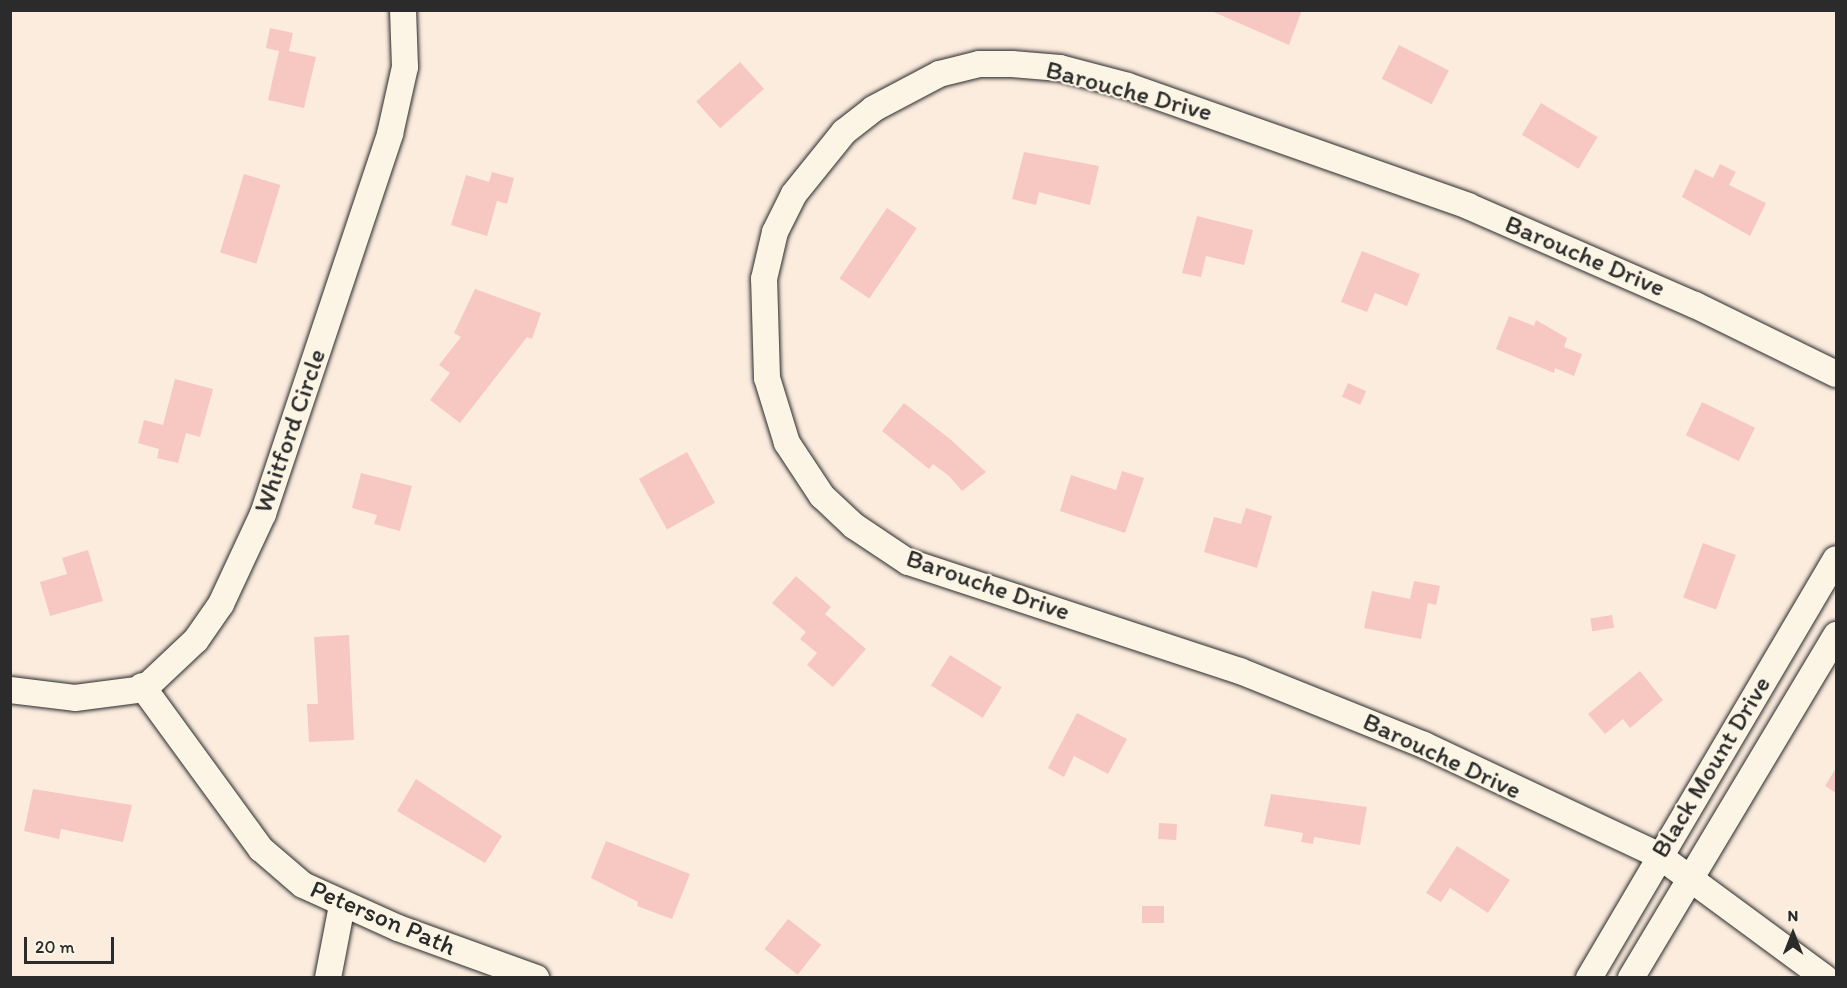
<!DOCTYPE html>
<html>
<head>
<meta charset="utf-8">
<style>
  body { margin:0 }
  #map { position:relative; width:1847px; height:988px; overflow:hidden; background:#fbecde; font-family:Itim,sans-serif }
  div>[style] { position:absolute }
  .building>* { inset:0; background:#f7c7c2; transform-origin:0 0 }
  .roads { filter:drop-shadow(0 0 2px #2b2b2b) drop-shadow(0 0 2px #2b2b2b) }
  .street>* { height:26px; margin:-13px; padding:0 13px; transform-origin:13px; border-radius:13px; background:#fcf5e5 }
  span { translate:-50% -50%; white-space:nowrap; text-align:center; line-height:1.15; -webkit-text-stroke:4.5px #fcf5e5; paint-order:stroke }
  .street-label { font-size:26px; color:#2b2b2b }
  .frame { position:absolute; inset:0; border:12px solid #2b2b2b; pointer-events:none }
  .north { position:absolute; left:1763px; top:904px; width:60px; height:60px; -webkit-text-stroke:4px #fcf5e5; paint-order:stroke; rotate:0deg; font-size:16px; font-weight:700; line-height:24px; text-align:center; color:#2b2b2b }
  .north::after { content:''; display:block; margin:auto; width:21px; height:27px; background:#2b2b2b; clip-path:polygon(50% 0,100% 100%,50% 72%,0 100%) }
  .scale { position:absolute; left:24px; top:937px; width:90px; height:27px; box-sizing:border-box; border:3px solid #2b2b2b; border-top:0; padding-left:8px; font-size:18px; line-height:21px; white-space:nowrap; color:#2b2b2b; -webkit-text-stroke:4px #fcf5e5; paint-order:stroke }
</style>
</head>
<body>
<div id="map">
  <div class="building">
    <div style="clip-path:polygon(1209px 10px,1302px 10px,1289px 45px)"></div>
    <div style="clip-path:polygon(270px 28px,293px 33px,289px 51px,316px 57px,304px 108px,268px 100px,279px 51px,266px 48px)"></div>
    <div style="left:1399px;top:45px;width:56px;height:38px;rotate:27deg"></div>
    <div style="left:740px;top:62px;width:36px;height:59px;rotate:48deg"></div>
    <div style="left:1541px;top:103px;width:66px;height:37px;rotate:31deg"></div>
    <div style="clip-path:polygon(1024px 152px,1099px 166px,1090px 205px,1039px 192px,1036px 205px,1012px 199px)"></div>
    <div style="clip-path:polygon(1720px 164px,1736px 172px,1729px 185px,1766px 203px,1750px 236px,1682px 197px,1695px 169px,1713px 178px)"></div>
    <div style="clip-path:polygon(492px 172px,514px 178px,507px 204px,497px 201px,487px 236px,451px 225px,466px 175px,489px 182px)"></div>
    <div style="left:244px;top:174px;width:38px;height:82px;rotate:17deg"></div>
    <div style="left:887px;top:208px;width:36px;height:85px;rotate:34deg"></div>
    <div style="clip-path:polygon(1197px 216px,1253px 230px,1244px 265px,1206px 256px,1201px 277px,1182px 273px)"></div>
    <div style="clip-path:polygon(1362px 251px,1420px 274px,1407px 306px,1375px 293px,1367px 312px,1341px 302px)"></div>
    <div style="clip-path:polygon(475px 289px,541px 313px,532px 339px,527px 337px,460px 423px,430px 400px,450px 373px,439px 365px,461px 337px,454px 333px)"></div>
    <div style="clip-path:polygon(1509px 316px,1534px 326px,1536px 320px,1567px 338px,1564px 347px,1582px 354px,1574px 376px,1555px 368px,1554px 373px,1496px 349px)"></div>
    <div style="clip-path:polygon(175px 379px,213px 389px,200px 437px,186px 433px,178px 463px,157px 458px,159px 449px,138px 443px,144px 420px,163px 425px)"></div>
    <div style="left:1348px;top:383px;width:20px;height:15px;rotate:24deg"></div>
    <div style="left:1702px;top:402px;width:59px;height:37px;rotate:26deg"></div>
    <div style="clip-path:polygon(904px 403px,950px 439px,986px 472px,962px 491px,949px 476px,933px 464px,929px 469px,882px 431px)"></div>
    <div style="left:687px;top:452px;width:58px;height:55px;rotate:61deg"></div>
    <div style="clip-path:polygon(1122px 471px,1144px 478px,1125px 533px,1060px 511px,1071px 475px,1116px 490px)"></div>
    <div style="clip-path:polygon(361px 473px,412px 486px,400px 531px,374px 524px,377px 515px,352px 508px)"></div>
    <div style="clip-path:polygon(1246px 508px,1272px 516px,1257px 568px,1204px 552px,1214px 517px,1241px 524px)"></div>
    <div style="left:1703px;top:543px;width:35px;height:58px;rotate:20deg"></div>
    <div style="clip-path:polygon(88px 550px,103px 601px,50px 616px,40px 582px,67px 574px,62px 558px)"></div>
    <div style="clip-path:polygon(796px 576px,831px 607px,825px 614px,866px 649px,833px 687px,807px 665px,817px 653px,800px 639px,806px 632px,772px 603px)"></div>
    <div style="clip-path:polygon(1414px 581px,1440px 586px,1436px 605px,1428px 603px,1421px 639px,1364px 628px,1372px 591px,1410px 599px)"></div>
    <div style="left:1612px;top:615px;width:13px;height:22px;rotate:81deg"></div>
    <div style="clip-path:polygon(349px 635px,354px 740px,309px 742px,307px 704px,318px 704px,314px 637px)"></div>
    <div style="left:950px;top:655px;width:61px;height:36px;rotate:32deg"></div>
    <div style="clip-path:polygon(1640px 671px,1663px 700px,1630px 728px,1623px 719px,1605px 734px,1588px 714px)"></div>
    <div style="clip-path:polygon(1077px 713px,1127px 739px,1108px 774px,1074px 756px,1064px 777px,1048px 768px)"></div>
    <div style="clip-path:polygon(1836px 768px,1836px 793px,1825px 786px)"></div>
    <div style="clip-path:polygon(416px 779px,502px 836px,485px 863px,397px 811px)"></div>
    <div style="clip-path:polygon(33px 789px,132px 805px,123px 842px,61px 829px,59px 839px,24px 831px)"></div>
    <div style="clip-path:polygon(1271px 794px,1367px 807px,1360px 845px,1314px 837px,1313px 844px,1301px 842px,1303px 833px,1264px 826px)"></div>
    <div style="left:1159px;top:823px;width:18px;height:16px;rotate:3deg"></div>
    <div style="clip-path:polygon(606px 841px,690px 874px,672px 919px,637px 906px,638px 902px,591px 878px)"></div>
    <div style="clip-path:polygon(1457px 846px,1510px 880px,1488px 913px,1450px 888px,1441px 902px,1426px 893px)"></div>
    <div style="left:1142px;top:906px;width:22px;height:17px"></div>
    <div style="left:788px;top:919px;width:42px;height:38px;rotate:38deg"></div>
  </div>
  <div class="roads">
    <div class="street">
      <div style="left:142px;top:686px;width:202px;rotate:53.9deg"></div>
      <div style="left:261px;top:849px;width:55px;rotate:40.6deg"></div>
      <div style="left:303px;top:885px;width:104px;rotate:24.4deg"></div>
      <div style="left:398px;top:928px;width:147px;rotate:19.9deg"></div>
      <div style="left:10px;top:690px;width:65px;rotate:7deg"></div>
      <div style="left:75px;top:698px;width:70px;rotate:-7.4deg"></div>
      <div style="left:144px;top:689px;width:71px;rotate:-43.3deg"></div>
      <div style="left:196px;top:640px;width:44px;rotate:-55.2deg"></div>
      <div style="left:221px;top:604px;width:99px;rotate:-65deg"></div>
      <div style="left:263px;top:514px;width:401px;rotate:-71.5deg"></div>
      <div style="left:390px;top:134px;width:69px;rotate:-77.4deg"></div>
      <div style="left:405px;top:67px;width:57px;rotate:-92deg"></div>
      <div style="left:328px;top:978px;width:74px;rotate:-79.1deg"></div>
      <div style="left:1589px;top:978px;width:486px;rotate:-59.5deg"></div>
      <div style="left:1631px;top:978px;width:400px;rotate:-59.1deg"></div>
      <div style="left:1825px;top:978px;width:207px;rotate:-143.6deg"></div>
      <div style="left:1658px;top:855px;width:259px;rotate:-154.8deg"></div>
      <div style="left:1424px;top:745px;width:198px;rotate:-158.1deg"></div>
      <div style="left:1240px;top:671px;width:349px;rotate:-161.8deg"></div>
      <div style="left:908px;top:562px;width:65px;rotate:-146.3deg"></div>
      <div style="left:854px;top:526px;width:44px;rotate:-136.8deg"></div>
      <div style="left:822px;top:496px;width:64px;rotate:-123.4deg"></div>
      <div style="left:787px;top:443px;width:68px;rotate:-107.1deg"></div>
      <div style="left:767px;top:378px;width:99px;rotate:-91.7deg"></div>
      <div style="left:764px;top:279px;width:48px;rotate:-76.8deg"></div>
      <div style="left:775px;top:232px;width:42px;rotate:-63.4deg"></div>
      <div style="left:794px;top:194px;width:80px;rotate:-51.1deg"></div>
      <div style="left:844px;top:132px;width:37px;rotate:-38deg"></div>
      <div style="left:873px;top:109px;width:75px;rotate:-27.9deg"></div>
      <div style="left:939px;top:74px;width:41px;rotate:-14deg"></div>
      <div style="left:979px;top:64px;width:33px"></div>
      <div style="left:1012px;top:64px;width:48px;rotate:4.8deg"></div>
      <div style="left:1060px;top:68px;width:70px;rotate:14.8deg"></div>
      <div style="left:1128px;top:86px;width:361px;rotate:19.4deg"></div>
      <div style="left:1468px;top:206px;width:248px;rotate:23.6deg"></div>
      <div style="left:1695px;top:305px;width:157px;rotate:26.1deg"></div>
    </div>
  </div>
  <div class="street-label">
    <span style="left:1129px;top:91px;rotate:15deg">Barouche Drive</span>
    <span style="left:1585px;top:256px;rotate:23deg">Barouche Drive</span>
    <span style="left:290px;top:431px;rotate:-71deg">Whitford Circle</span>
    <span style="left:988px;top:585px;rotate:19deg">Barouche Drive</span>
    <span style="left:1442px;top:756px;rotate:25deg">Barouche Drive</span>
    <span style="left:1711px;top:767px;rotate:-59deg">Black Mount Drive</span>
    <span style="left:383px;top:918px;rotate:23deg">Peterson Path</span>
  </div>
  <div class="frame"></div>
  <div class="north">N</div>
  <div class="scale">20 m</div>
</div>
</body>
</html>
